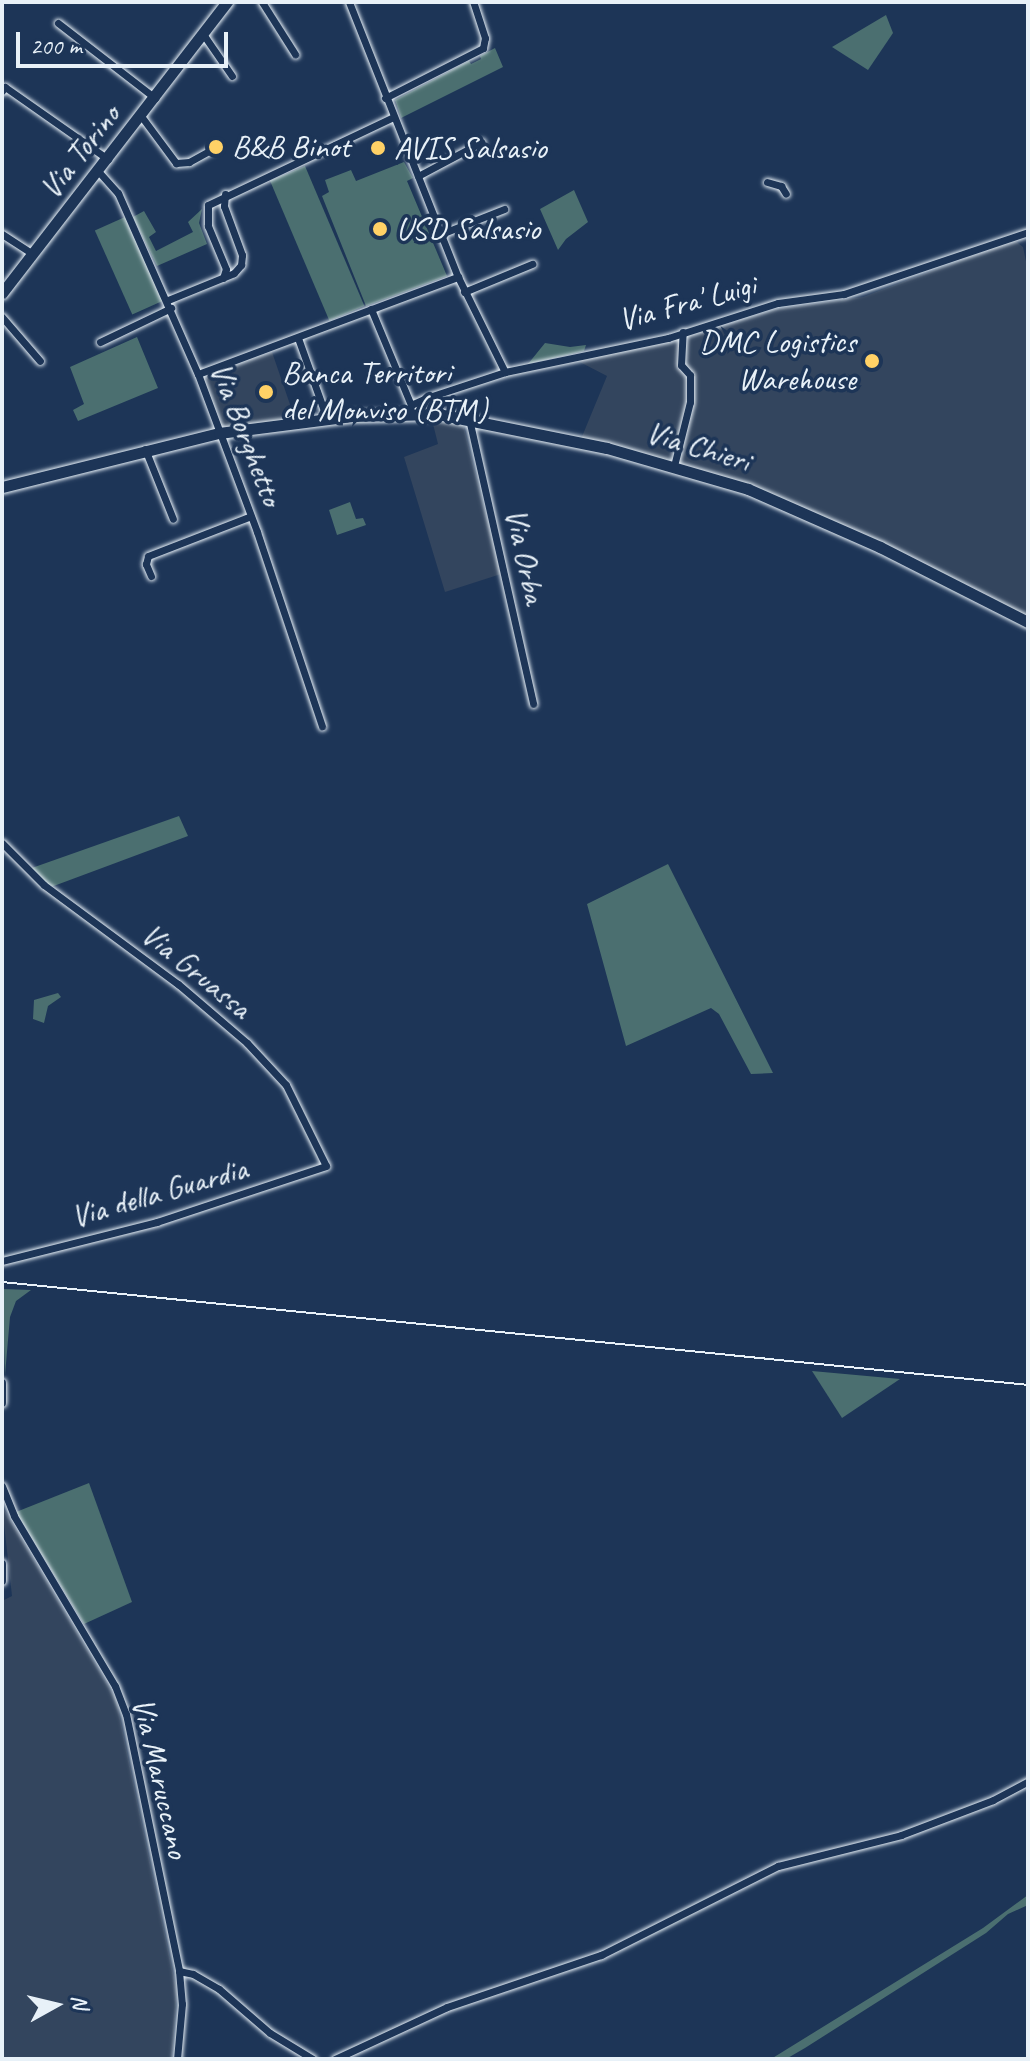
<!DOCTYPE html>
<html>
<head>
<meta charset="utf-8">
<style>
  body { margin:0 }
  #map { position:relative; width:1030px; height:2061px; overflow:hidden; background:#1d3557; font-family:Caveat,sans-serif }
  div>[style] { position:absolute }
  .built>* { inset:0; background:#33455e }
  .green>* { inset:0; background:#4b6f70; transform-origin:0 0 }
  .roads { filter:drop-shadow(0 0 2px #e8f1f8) drop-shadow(0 0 2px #e8f1f8) }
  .minor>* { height:7px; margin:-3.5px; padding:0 3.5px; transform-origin:3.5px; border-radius:3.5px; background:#1d3557 }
  .tertiary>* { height:8px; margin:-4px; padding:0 4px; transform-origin:4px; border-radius:4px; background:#1d3557 }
  .primary>* { height:11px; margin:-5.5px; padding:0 5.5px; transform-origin:5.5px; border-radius:5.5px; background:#1d3557 }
  .rail>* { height:2px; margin:-1px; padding:0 1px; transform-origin:1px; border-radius:1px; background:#e8f1f8 }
  .dots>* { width:22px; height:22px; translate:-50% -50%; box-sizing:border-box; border:4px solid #1d3557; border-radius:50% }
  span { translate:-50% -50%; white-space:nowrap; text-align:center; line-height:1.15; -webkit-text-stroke:7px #1d3557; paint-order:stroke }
  .poi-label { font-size:32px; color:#e8f1f8 }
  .left { translate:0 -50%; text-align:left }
  .right { translate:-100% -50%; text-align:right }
  .street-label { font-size:32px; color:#e8f1f8 }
  .frame { position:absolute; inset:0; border:4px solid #e8f1f8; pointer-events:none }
  .north { position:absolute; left:16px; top:1965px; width:80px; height:80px; -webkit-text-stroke:6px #1d3557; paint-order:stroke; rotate:82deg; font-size:22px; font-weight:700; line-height:32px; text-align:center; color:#e8f1f8 }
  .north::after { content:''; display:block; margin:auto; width:28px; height:36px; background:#e8f1f8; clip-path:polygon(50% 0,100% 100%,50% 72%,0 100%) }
  .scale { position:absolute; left:16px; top:32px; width:212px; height:36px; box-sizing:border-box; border:4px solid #e8f1f8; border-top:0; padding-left:10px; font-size:24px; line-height:28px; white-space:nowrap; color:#e8f1f8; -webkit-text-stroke:6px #1d3557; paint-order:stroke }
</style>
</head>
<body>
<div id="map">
  <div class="built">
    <div style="clip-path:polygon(1014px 240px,1023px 247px,1028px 271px,1028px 618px,777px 496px,581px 439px,607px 376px,574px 359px,687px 336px,776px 309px,863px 297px)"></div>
    <div style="clip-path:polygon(272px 352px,295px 419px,222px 428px,202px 375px)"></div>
    <div style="clip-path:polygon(432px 420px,463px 424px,501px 574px,445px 592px,404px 457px,438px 444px)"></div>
    <div style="clip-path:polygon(2px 1506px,116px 1699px,177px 1992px,172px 2059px,2px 2059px,2px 1601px,12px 1596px)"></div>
  </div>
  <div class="green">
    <div style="clip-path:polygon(886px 15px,893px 33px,868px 70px,832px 47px)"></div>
    <div style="clip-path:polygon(495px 48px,503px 67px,401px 118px,395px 100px,469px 61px,471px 64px,481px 59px,480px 56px)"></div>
    <div style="clip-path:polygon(404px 162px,413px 178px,407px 181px,447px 276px,366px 306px,322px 196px,329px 192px,325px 180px,351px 170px,356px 181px)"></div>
    <div style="left:305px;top:166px;width:152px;height:38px;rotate:67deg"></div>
    <div style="clip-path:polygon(574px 190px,588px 222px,566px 239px,558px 250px,540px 209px)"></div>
    <div style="clip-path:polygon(202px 209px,199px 223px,207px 244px,157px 266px,133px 217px,144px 211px,156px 232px,149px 237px,156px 251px,193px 232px,188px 222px)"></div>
    <div style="left:125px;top:217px;width:92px;height:33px;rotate:66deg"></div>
    <div style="clip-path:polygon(137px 337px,158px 388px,78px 421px,73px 410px,84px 404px,70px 367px)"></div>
    <div style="clip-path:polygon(545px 343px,570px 347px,586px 345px,584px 351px,528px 364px)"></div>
    <div style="clip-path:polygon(350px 502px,356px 519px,363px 518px,366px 525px,337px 535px,329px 510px)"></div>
    <div style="clip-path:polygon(179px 816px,188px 836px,51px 887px,29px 869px)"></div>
    <div style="clip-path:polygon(668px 864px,773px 1073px,751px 1074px,719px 1014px,711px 1008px,626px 1046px,587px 904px)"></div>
    <div style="clip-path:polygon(58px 993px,61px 997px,48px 1006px,44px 1023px,33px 1019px,34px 1000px)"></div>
    <div style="clip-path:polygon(2px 1289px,31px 1290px,16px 1301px,10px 1317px,5px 1375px)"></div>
    <div style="clip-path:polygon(812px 1371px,900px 1379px,842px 1418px)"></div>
    <div style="clip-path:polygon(89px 1483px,132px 1602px,84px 1624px,16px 1512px)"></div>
    <div style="clip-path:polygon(1028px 1895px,1028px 1905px,1008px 1914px,986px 1933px,805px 2048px,786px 2059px,771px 2059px,983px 1928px)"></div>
  </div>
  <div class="roads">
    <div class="minor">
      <div style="left:262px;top:2px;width:62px;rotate:57.6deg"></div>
      <div style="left:349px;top:2px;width:296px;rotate:68.4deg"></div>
      <div style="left:458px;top:277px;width:106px;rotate:63.7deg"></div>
      <div style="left:58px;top:23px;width:123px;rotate:37.7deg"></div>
      <div style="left:203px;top:34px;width:51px;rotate:55.4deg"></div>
      <div style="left:2px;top:91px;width:5px;rotate:-53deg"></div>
      <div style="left:5px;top:87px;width:126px;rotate:35deg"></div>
      <div style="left:385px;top:98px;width:110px;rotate:-27deg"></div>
      <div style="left:483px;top:48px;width:10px;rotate:-79deg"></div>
      <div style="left:485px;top:38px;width:38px;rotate:-108deg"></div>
      <div style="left:141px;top:116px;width:59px;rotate:53.3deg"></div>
      <div style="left:176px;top:163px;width:13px;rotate:-4deg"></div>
      <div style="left:189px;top:162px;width:29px;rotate:-29deg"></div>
      <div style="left:98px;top:171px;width:30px;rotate:48deg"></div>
      <div style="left:118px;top:193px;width:198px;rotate:66.2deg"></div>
      <div style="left:198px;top:374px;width:169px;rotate:69.5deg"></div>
      <div style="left:257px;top:532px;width:205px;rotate:71.5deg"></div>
      <div style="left:418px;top:176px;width:72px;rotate:-28deg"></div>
      <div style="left:767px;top:182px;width:15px;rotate:16deg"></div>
      <div style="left:781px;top:186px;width:9px;rotate:58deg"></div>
      <div style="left:2px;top:234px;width:37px;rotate:33deg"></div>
      <div style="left:441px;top:234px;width:68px;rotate:-21.6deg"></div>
      <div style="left:223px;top:278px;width:9px;rotate:-72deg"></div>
      <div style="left:226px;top:269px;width:47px;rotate:-112.7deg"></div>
      <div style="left:208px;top:226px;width:21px;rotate:-90deg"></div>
      <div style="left:208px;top:205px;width:205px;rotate:-25.4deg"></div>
      <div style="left:464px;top:292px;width:74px;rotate:-22.4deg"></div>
      <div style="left:168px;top:300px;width:71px;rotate:-22.2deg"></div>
      <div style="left:234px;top:273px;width:11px;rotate:-49deg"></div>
      <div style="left:241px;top:265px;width:10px;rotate:-84deg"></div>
      <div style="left:242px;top:255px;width:52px;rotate:-110.2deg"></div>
      <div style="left:224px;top:206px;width:12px;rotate:-85deg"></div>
      <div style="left:371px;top:309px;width:104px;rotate:67.4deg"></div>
      <div style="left:2px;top:317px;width:58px;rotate:49.2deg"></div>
      <div style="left:298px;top:338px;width:86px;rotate:70.3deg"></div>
      <div style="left:100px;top:342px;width:79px;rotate:-25.6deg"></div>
      <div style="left:198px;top:374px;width:278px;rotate:-20.5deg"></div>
      <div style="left:410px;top:412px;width:7px;rotate:-82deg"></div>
      <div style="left:411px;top:405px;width:17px;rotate:-25deg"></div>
      <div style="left:426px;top:398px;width:83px;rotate:-18.2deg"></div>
      <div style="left:505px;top:372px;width:167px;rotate:-11.8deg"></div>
      <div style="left:668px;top:338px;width:115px;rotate:-17.7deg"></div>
      <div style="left:778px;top:303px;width:67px;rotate:-7.8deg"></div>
      <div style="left:844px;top:294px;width:194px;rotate:-18.6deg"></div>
      <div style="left:469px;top:419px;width:292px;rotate:77.3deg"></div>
      <div style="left:145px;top:449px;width:75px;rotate:68.2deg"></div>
      <div style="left:674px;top:466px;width:66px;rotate:-76deg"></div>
      <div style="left:690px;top:402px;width:27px;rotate:-90deg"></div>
      <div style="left:690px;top:375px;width:13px;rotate:-132deg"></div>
      <div style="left:681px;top:365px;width:33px;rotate:-87deg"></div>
      <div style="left:151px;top:576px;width:13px;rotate:-113deg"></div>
      <div style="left:146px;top:564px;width:8px;rotate:-76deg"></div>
      <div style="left:148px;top:556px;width:110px;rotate:-21.2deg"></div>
      <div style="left:2px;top:843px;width:59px;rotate:45deg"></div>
      <div style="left:44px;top:885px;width:167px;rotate:36.5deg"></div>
      <div style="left:178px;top:984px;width:91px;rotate:40.5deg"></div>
      <div style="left:247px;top:1043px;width:57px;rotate:47.1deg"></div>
      <div style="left:286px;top:1085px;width:90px;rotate:63.7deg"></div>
      <div style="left:326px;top:1166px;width:178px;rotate:161.7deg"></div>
      <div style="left:157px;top:1222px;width:160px;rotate:165.9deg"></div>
      <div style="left:2px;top:1486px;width:32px;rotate:68deg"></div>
      <div style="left:14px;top:1516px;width:198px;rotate:59.3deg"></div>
      <div style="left:115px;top:1686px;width:30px;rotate:69deg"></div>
      <div style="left:126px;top:1714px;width:262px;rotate:78.3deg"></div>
      <div style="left:179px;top:1971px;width:33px;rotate:85deg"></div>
      <div style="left:182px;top:2004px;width:55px;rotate:95.2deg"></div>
      <div style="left:179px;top:1971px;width:14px;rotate:12deg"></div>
      <div style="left:193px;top:1974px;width:30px;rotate:30deg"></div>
      <div style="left:219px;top:1989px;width:67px;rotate:40.8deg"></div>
      <div style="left:270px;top:2033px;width:50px;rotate:31.2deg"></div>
      <div style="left:335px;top:2059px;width:123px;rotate:-24.9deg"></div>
      <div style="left:447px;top:2007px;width:163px;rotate:-18.7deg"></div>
      <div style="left:601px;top:1955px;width:198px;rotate:-26.7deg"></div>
      <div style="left:778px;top:1866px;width:127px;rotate:-14.1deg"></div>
      <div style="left:901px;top:1835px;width:98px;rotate:-20.8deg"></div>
      <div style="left:993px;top:1800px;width:40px;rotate:-28deg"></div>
    </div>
    <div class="tertiary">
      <div style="left:2px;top:1383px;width:20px;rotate:90deg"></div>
      <div style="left:2px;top:1564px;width:17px;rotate:90deg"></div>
    </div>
    <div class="primary">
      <div style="left:2px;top:293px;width:368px;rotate:-52.3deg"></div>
      <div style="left:2px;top:487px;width:224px;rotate:-14deg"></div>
      <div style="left:219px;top:433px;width:134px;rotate:-7.3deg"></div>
      <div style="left:352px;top:416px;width:86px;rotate:-1.3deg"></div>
      <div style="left:438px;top:414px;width:172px;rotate:11.4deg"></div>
      <div style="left:607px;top:448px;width:147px;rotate:16.2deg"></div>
      <div style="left:748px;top:489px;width:144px;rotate:23.7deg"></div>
      <div style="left:880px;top:547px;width:166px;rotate:26.9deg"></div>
    </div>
  </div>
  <div class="rail">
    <div style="left:2px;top:1282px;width:1031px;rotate:5.73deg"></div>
  </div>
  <div class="dots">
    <div style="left:216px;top:147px;background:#ffd166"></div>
    <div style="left:378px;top:148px;background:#ffd166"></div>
    <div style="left:380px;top:229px;background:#ffd166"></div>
    <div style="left:872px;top:361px;background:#ffd166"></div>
    <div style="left:266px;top:392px;background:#ffd166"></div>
  </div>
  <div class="poi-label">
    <span class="left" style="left:232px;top:147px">B&amp;B Binot</span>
    <span class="left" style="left:394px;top:148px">AVIS Salsasio</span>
    <span class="left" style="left:396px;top:229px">USD Salsasio</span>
    <span class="right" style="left:856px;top:361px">DMC Logistics<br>Warehouse</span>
    <span class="left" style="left:282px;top:392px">Banca Territori<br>del Monviso (BTM)</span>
  </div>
  <div class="street-label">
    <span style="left:80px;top:152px;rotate:-52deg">Via Torino</span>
    <span style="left:687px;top:303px;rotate:-15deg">Via Fra' Luigi</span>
    <span style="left:246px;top:434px;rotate:69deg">Via Borghetto</span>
    <span style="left:698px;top:447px;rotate:17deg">Via Chieri</span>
    <span style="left:525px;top:556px;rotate:78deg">Via Orba</span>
    <span style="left:196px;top:971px;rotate:39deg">Via Gruassa</span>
    <span style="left:159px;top:1193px;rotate:-16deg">Via della Guardia</span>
    <span style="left:160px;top:1778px;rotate:77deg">Via Maruccano</span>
  </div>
  <div class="frame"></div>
  <div class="north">N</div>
  <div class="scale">200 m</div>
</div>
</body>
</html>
